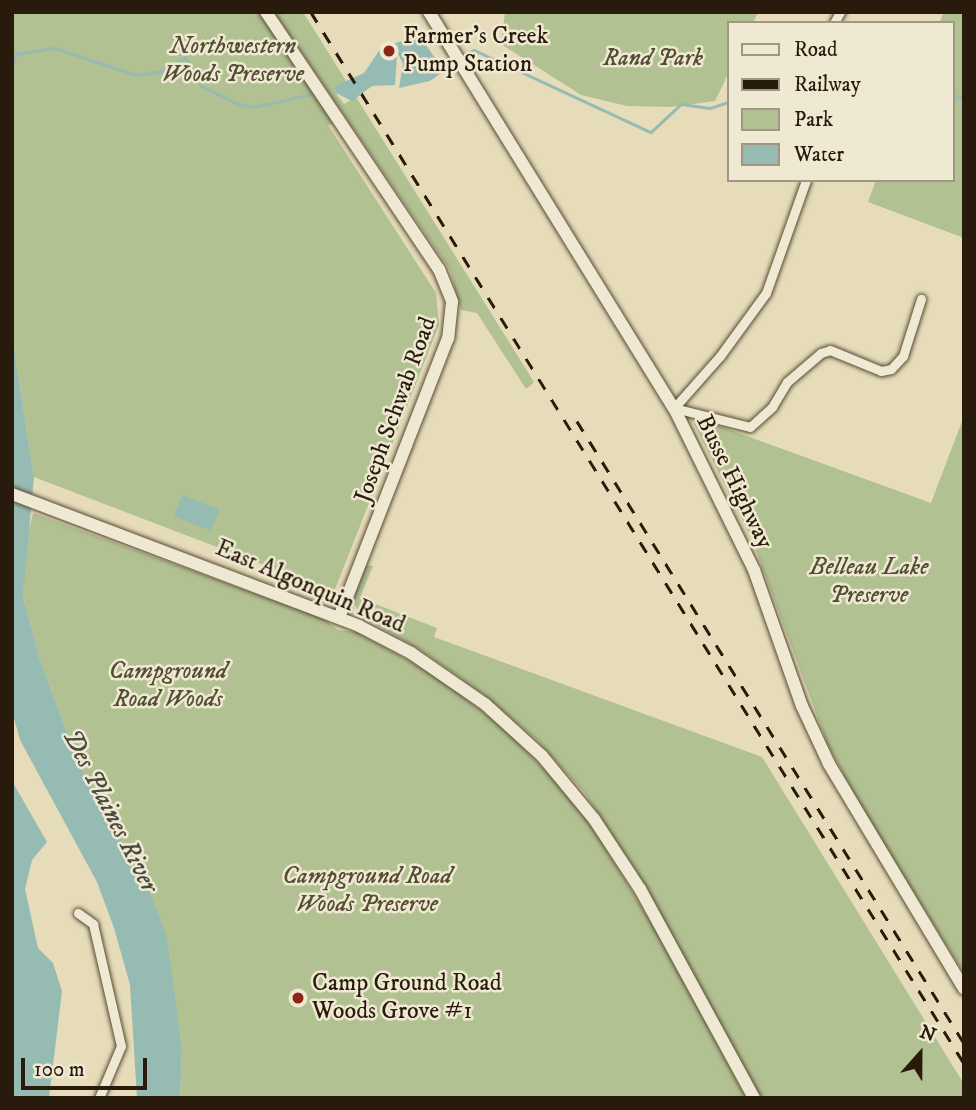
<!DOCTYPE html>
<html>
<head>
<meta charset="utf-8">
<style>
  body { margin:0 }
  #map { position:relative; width:976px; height:1110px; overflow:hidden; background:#e6dcb9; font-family:"IM FELL DW Pica",serif }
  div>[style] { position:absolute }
  .green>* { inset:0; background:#b2c191 }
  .water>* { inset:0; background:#96bbb2; transform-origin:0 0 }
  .stream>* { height:2.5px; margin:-1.25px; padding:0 1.25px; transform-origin:1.25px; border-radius:1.25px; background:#96bbb2 }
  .roads { filter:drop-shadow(0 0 2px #584b36) drop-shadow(0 0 2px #584b36) }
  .street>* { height:9px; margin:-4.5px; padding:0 4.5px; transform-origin:4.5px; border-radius:4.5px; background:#efe8d2 }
  .secondary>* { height:12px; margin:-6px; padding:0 6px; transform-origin:6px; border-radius:6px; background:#efe8d2 }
  .rail>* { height:2.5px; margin-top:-1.25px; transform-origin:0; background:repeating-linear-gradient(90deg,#291b0b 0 12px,transparent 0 24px) }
  .dots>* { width:19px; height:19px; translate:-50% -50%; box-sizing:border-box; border:4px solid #efe8d2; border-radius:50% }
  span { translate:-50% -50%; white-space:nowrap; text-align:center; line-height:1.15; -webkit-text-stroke:5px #efe8d2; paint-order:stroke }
  .poi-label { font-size:24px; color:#291b0b }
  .left { translate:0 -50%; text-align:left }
  .park-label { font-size:24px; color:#524d33; font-style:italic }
  .street-label { font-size:24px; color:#291b0b }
  .water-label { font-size:26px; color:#4a4b3d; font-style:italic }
  .frame { position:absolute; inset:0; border:14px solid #291b0b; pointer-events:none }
  .legend { position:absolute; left:727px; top:21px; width:228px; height:161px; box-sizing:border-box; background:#efe8d2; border:2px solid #a09682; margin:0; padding:9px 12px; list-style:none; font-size:21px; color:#291b0b }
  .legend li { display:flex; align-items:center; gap:14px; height:35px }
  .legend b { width:35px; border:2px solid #a09682 }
  .north { position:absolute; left:885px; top:1019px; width:70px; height:70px; -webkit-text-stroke:5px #efe8d2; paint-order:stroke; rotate:21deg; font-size:19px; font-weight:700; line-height:28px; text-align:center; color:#291b0b }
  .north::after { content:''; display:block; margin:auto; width:24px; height:32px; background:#291b0b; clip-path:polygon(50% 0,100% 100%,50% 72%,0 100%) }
  .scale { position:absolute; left:21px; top:1058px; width:126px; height:32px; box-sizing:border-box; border:4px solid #291b0b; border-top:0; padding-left:9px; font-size:21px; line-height:24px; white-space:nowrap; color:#291b0b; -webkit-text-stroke:5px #efe8d2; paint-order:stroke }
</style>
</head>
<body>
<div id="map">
  <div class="green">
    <div style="clip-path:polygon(12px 12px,258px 12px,336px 123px,328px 125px,436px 293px,439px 325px,334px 592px,34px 477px,12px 335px)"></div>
    <div style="clip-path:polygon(274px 12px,303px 12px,348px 84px,336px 86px,337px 95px,344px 104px,356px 97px,534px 382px,530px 386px,526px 389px,477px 313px,461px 310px,450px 270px)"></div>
    <div style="clip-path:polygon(505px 12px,758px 12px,753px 23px,729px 23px,729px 72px,715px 101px,671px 107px,627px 106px,581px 95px,501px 44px)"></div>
    <div style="clip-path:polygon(944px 12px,964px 12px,964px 238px,868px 202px,876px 180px,953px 180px,953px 23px,939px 23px)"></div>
    <div style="clip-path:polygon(964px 416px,964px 973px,868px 819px,828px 745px,751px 537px,694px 424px,697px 418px,931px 503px)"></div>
    <div style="clip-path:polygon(33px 513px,322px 618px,338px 630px,356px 632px,433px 674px,500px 725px,558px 783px,591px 825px,655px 929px,746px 1098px,180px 1098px,182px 1049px,166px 938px,148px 887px,78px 762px,39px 657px,23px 596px,25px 547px)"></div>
    <div style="clip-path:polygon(366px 565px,373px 566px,360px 598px,437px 628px,434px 637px,762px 757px,964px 1084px,964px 1098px,761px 1098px,642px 880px,584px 792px,537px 740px,482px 693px,421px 650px,360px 616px,353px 600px)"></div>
  </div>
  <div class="water">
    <div style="clip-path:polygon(419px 35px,444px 71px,430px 81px,399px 88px,403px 64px,393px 44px)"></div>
    <div style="clip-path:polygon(381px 48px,385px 60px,397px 56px,395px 85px,372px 86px,352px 101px,336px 93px,335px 86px,364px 73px)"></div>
    <div style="clip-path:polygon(12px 335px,34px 477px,23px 596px,39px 657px,78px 762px,148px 887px,167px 938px,182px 1049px,180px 1098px,137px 1098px,130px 985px,114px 928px,97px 882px,20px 740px,12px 711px)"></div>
    <div style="left:182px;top:495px;width:40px;height:23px;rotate:21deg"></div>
    <div style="clip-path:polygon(12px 781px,47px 842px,32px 860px,25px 889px,38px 948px,53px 963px,62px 991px,49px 1098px,12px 1098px)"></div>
  </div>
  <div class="stream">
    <div style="left:460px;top:56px;width:15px;rotate:-23deg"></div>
    <div style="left:474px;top:50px;width:195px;rotate:24.9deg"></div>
    <div style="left:651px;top:132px;width:41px;rotate:-43deg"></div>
    <div style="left:681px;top:104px;width:29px;rotate:8deg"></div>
    <div style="left:710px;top:108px;width:20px;rotate:-18deg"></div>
    <div style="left:12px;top:67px;width:14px;rotate:-73deg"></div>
    <div style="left:16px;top:54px;width:39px;rotate:-9deg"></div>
    <div style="left:55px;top:48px;width:85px;rotate:18.4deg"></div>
    <div style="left:136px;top:75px;width:27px;rotate:-8deg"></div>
    <div style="left:163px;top:71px;width:26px;rotate:-32deg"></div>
    <div style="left:185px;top:57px;width:34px;rotate:60deg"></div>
    <div style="left:202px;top:86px;width:40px;rotate:26.6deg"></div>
    <div style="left:238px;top:104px;width:16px;rotate:11deg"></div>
    <div style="left:254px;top:107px;width:59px;rotate:-12.6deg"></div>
    <div style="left:439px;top:67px;width:18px;rotate:-27deg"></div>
    <div style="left:953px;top:96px;width:11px;rotate:10deg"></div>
  </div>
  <div class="roads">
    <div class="street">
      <div style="left:834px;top:23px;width:13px;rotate:-61deg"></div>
      <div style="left:674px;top:408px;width:78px;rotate:14deg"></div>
      <div style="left:750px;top:427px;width:30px;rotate:-42deg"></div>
      <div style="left:772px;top:407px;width:29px;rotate:-59deg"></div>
      <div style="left:787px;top:382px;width:45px;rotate:-40.5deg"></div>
      <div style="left:821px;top:353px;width:9px;rotate:-18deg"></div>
      <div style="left:830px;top:350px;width:55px;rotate:22.4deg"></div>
      <div style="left:881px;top:371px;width:10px;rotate:-11deg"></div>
      <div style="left:891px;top:369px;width:18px;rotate:-47deg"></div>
      <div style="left:903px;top:356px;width:60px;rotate:-72.5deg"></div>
      <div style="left:674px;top:408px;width:69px;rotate:-48.5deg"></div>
      <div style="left:720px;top:356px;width:78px;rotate:-53.9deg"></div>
      <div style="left:766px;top:293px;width:120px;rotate:-70.5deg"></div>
      <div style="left:78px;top:913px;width:19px;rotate:36deg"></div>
      <div style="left:93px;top:924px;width:125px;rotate:77.1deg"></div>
      <div style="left:121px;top:1046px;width:56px;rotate:112.9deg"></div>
    </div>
    <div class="secondary">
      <div style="left:266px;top:12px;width:310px;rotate:56.1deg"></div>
      <div style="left:439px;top:269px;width:35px;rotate:68deg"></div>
      <div style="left:452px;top:302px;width:36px;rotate:96deg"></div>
      <div style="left:448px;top:338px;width:300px;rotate:111.3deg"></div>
      <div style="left:429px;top:12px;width:466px;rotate:58.3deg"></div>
      <div style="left:674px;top:408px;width:181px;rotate:63.7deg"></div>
      <div style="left:754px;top:570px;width:144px;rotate:70.6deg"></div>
      <div style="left:802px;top:706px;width:64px;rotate:65deg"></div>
      <div style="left:829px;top:764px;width:262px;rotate:59deg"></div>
      <div style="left:12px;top:494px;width:371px;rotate:20.8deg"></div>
      <div style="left:359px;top:626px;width:59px;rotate:27.4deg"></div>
      <div style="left:411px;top:653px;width:90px;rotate:34.6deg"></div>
      <div style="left:485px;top:704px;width:77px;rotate:42.4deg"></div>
      <div style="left:542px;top:756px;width:82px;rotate:50.5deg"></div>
      <div style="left:594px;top:819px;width:84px;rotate:56.7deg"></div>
      <div style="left:640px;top:889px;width:238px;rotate:61.4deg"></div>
    </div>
  </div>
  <div class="rail">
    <div style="left:311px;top:12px;width:1237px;rotate:58.15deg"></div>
    <div style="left:577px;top:421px;width:733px;rotate:58.11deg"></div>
  </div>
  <div class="dots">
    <div style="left:389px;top:51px;background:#8f2418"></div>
    <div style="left:298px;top:998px;background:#8f2418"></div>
  </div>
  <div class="poi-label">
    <span class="left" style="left:403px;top:51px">Farmer's Creek<br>Pump Station</span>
    <span class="left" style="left:312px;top:998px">Camp Ground Road<br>Woods Grove #1</span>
  </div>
  <div class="park-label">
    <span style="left:233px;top:61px">Northwestern<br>Woods Preserve</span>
    <span style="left:653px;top:59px">Rand Park</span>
    <span style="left:869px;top:582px">Belleau Lake<br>Preserve</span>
    <span style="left:168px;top:686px">Campground<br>Road Woods</span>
    <span style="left:367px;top:891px">Campground Road<br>Woods Preserve</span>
  </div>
  <div class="street-label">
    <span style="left:396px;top:410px;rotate:-70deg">Joseph Schwab Road</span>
    <span style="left:734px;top:482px;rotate:64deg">Busse Highway</span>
    <span style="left:310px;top:587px;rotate:23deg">East Algonquin Road</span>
  </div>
  <div class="water-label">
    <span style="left:110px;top:811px;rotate:63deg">Des Plaines River</span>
  </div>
  <div class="frame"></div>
  <ul class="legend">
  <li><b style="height:9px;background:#efe8d2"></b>Road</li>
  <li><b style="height:9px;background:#291b0b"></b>Railway</li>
  <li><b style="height:19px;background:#b2c191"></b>Park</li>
  <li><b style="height:19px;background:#96bbb2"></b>Water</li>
  </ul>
  <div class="north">N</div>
  <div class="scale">100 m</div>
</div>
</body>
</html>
